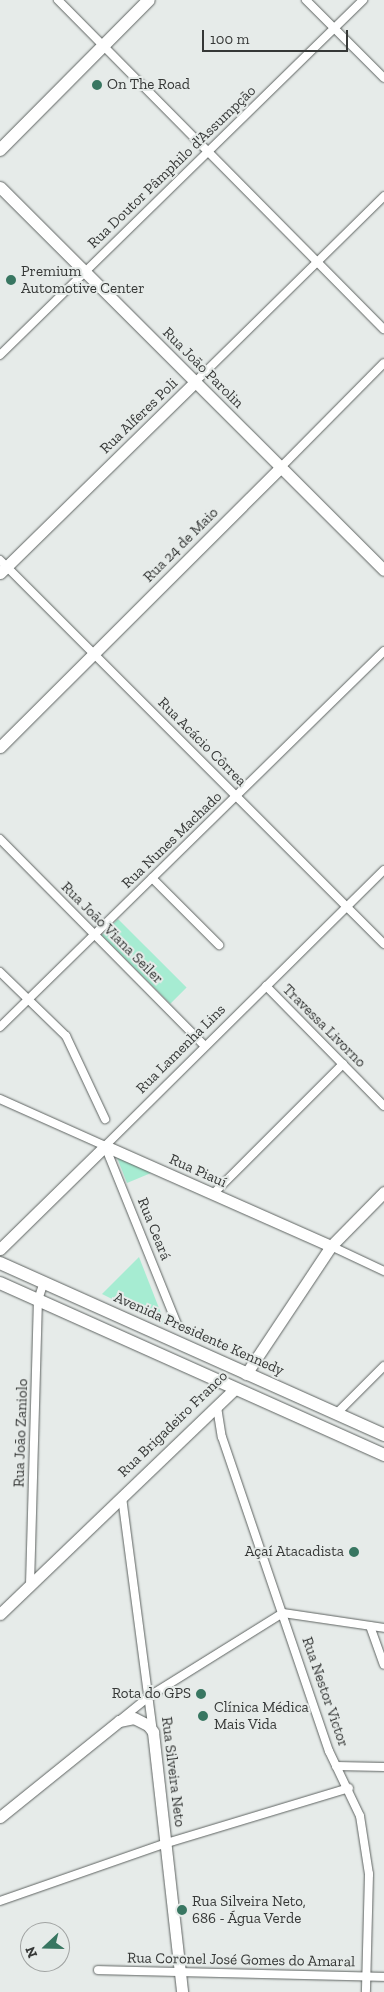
<!DOCTYPE html>
<html>
<head>
<meta charset="utf-8">
<style>
  body { margin:0 }
  #map { position:relative; width:384px; height:1992px; overflow:hidden; background:#e6ebe9; font-family:"Zilla Slab",serif }
  div>[style] { position:absolute }
  .green>* { inset:0; background:#a6ecd2; transform-origin:0 0 }
  .roads { filter:drop-shadow(0 0 1px #5e6361) drop-shadow(0 0 1px #5e6361) }
  .street>* { height:8px; margin:-4px; padding:0 4px; transform-origin:4px; border-radius:4px; background:#fff }
  .secondary>* { height:11px; margin:-5.5px; padding:0 5.5px; transform-origin:5.5px; border-radius:5.5px; background:#fff }
  .primary>* { height:12px; margin:-6px; padding:0 6px; transform-origin:6px; border-radius:6px; background:#fff }
  .dots>* { width:14px; height:14px; translate:-50% -50%; box-sizing:border-box; border:2px solid #e6ebe9; border-radius:50% }
  span { translate:-50% -50%; white-space:nowrap; text-align:center; line-height:1.15; -webkit-text-stroke:4px #e6ebe9; paint-order:stroke }
  .poi-label { font-size:15px; color:#363837 }
  .left { translate:0 -50%; text-align:left }
  .right { translate:-100% -50%; text-align:right }
  .street-label { font-size:15px; color:#363837 }
  .north { position:absolute; left:20px; top:1922px; width:50px; height:50px; box-sizing:border-box; background:#e6ebe9; border:1px solid #a0a3a2; border-radius:50%; rotate:249deg; font-size:14px; font-weight:700; line-height:20px; text-align:center; color:#363837 }
  .north::after { content:''; display:block; margin:auto; width:18px; height:22px; background:#387661; clip-path:polygon(50% 0,100% 100%,50% 72%,0 100%) }
  .scale { position:absolute; left:202px; top:30px; width:146px; height:22px; box-sizing:border-box; border:2px solid #363837; border-top:0; padding-left:6px; font-size:15px; line-height:18px; white-space:nowrap; color:#363837; -webkit-text-stroke:4px #e6ebe9; paint-order:stroke }
</style>
</head>
<body>
<div id="map">
  <div class="green">
    <div style="left:118px;top:919px;width:97px;height:23px;rotate:45deg"></div>
    <div style="clip-path:polygon(116px 1155px,151px 1173px,127px 1183px)"></div>
    <div style="clip-path:polygon(139px 1257px,166px 1326px,102px 1294px)"></div>
  </div>
  <div class="roads">
    <div class="street">
      <div style="left:58px;top:0;width:463px;rotate:45.3deg"></div>
      <div style="left:306px;top:0;width:110px;rotate:45deg"></div>
      <div style="left:0;top:355px;width:508px;rotate:-44.36deg"></div>
      <div style="left:195px;top:382px;width:265px;rotate:-44.5deg"></div>
      <div style="left:281px;top:467px;width:146px;rotate:-45.3deg"></div>
      <div style="left:0;top:560px;width:543px;rotate:45deg"></div>
      <div style="left:0;top:839px;width:291px;rotate:45.3deg"></div>
      <div style="left:152px;top:878px;width:95px;rotate:45deg"></div>
      <div style="left:0;top:972px;width:92px;rotate:44.1deg"></div>
      <div style="left:66px;top:1036px;width:92px;rotate:64.8deg"></div>
      <div style="left:266px;top:986px;width:168px;rotate:45.5deg"></div>
      <div style="left:0;top:1027px;width:537px;rotate:-44.4deg"></div>
      <div style="left:0;top:1099px;width:115px;rotate:24.1deg"></div>
      <div style="left:105px;top:1146px;width:392px;rotate:-44.7deg"></div>
      <div style="left:105px;top:1146px;width:192px;rotate:68deg"></div>
      <div style="left:213px;top:1194px;width:184px;rotate:-45deg"></div>
      <div style="left:331px;top:1246px;width:59px;rotate:25.3deg"></div>
      <div style="left:217px;top:1407px;width:30px;rotate:81deg"></div>
      <div style="left:222px;top:1437px;width:332px;rotate:71.2deg"></div>
      <div style="left:329px;top:1751px;width:72px;rotate:64.5deg"></div>
      <div style="left:360px;top:1816px;width:59px;rotate:81.2deg"></div>
      <div style="left:369px;top:1874px;width:118px;rotate:91.5deg"></div>
      <div style="left:336px;top:1414px;width:68px;rotate:-45deg"></div>
      <div style="left:122px;top:1497px;width:236px;rotate:82.5deg"></div>
      <div style="left:30px;top:1585px;width:285px;rotate:-88.4deg"></div>
      <div style="left:38px;top:1300px;width:19px;rotate:-72deg"></div>
      <div style="left:283px;top:1613px;width:102px;rotate:8.4deg"></div>
      <div style="left:370px;top:1626px;width:41px;rotate:70.3deg"></div>
      <div style="left:120px;top:1720px;width:36px;rotate:-39deg"></div>
      <div style="left:148px;top:1697px;width:159px;rotate:-31.9deg"></div>
      <div style="left:336px;top:1766px;width:48px;rotate:1.2deg"></div>
      <div style="left:0;top:1901px;width:177px;rotate:-19.2deg"></div>
      <div style="left:167px;top:1843px;width:190px;rotate:-16.8deg"></div>
      <div style="left:98px;top:1970px;width:286px;rotate:1.4deg"></div>
    </div>
    <div class="secondary">
      <div style="left:0;top:187px;width:542px;rotate:44.93deg"></div>
      <div style="left:0;top:573px;width:273px;rotate:-44.4deg"></div>
      <div style="left:0;top:747px;width:397px;rotate:-44.9deg"></div>
      <div style="left:0;top:1249px;width:147px;rotate:-44.4deg"></div>
      <div style="left:105px;top:1146px;width:247px;rotate:23.9deg"></div>
      <div style="left:246px;top:1374px;width:154px;rotate:-56.4deg"></div>
      <div style="left:331px;top:1246px;width:76px;rotate:-45.5deg"></div>
      <div style="left:0;top:1614px;width:325px;rotate:-43.8deg"></div>
      <div style="left:0;top:1817px;width:153px;rotate:-38.9deg"></div>
      <div style="left:119px;top:1721px;width:15px;rotate:-11deg"></div>
      <div style="left:134px;top:1718px;width:16px;rotate:27deg"></div>
      <div style="left:148px;top:1725px;width:9px;rotate:54deg"></div>
      <div style="left:153px;top:1732px;width:262px;rotate:83.6deg"></div>
    </div>
    <div class="primary">
      <div style="left:0;top:150px;width:211px;rotate:-45.2deg"></div>
      <div style="left:0;top:1263px;width:421px;rotate:24.1deg"></div>
      <div style="left:0;top:1283px;width:421px;rotate:24.1deg"></div>
    </div>
  </div>
  <div class="dots">
    <div style="left:97px;top:85px;background:#387661"></div>
    <div style="left:11px;top:280px;background:#387661"></div>
    <div style="left:354px;top:1552px;background:#387661"></div>
    <div style="left:201px;top:1694px;background:#387661"></div>
    <div style="left:203px;top:1716px;background:#387661"></div>
    <div style="left:182px;top:1910px;background:#387661"></div>
  </div>
  <div class="poi-label">
    <span class="left" style="left:107px;top:85px">On The Road</span>
    <span class="left" style="left:21px;top:280px">Premium<br>Automotive Center</span>
    <span class="right" style="left:344px;top:1552px">Açaí Atacadista</span>
    <span class="right" style="left:191px;top:1694px">Rota do GPS</span>
    <span class="left" style="left:214px;top:1716px">Clínica Médica<br>Mais Vida</span>
    <span class="left" style="left:192px;top:1910px">Rua Silveira Neto,<br>686 - Água Verde</span>
  </div>
  <div class="street-label">
    <span style="left:172px;top:167px;rotate:-44deg">Rua Doutor Pâmphilo d'Assumpção</span>
    <span style="left:203px;top:368px;rotate:45deg">Rua João Parolin</span>
    <span style="left:139px;top:416px;rotate:-44deg">Rua Alferes Poli</span>
    <span style="left:181px;top:545px;rotate:-45deg">Rua 24 de Maio</span>
    <span style="left:202px;top:742px;rotate:45deg">Rua Acácio Côrrea</span>
    <span style="left:172px;top:840px;rotate:-44deg">Rua Nunes Machado</span>
    <span style="left:112px;top:933px;rotate:45deg">Rua João Viana Seiler</span>
    <span style="left:324px;top:1026px;rotate:45deg">Travessa Livorno</span>
    <span style="left:181px;top:1049px;rotate:-45deg">Rua Lamenha Lins</span>
    <span style="left:198px;top:1171px;rotate:24deg">Rua Piauí</span>
    <span style="left:154px;top:1229px;rotate:68deg">Rua Ceará</span>
    <span style="left:199px;top:1334px;rotate:24deg">Avenida Presidente Kennedy</span>
    <span style="left:173px;top:1424px;rotate:-44deg">Rua Brigadeiro Franco</span>
    <span style="left:21px;top:1433px;rotate:-88deg">Rua João Zaniolo</span>
    <span style="left:325px;top:1692px;rotate:71deg">Rua Nestor Victor</span>
    <span style="left:173px;top:1772px;rotate:83deg">Rua Silveira Neto</span>
    <span style="left:241px;top:1960px;rotate:1deg">Rua Coronel José Gomes do Amaral</span>
  </div>
  <div class="north">N</div>
  <div class="scale">100 m</div>
</div>
</body>
</html>
